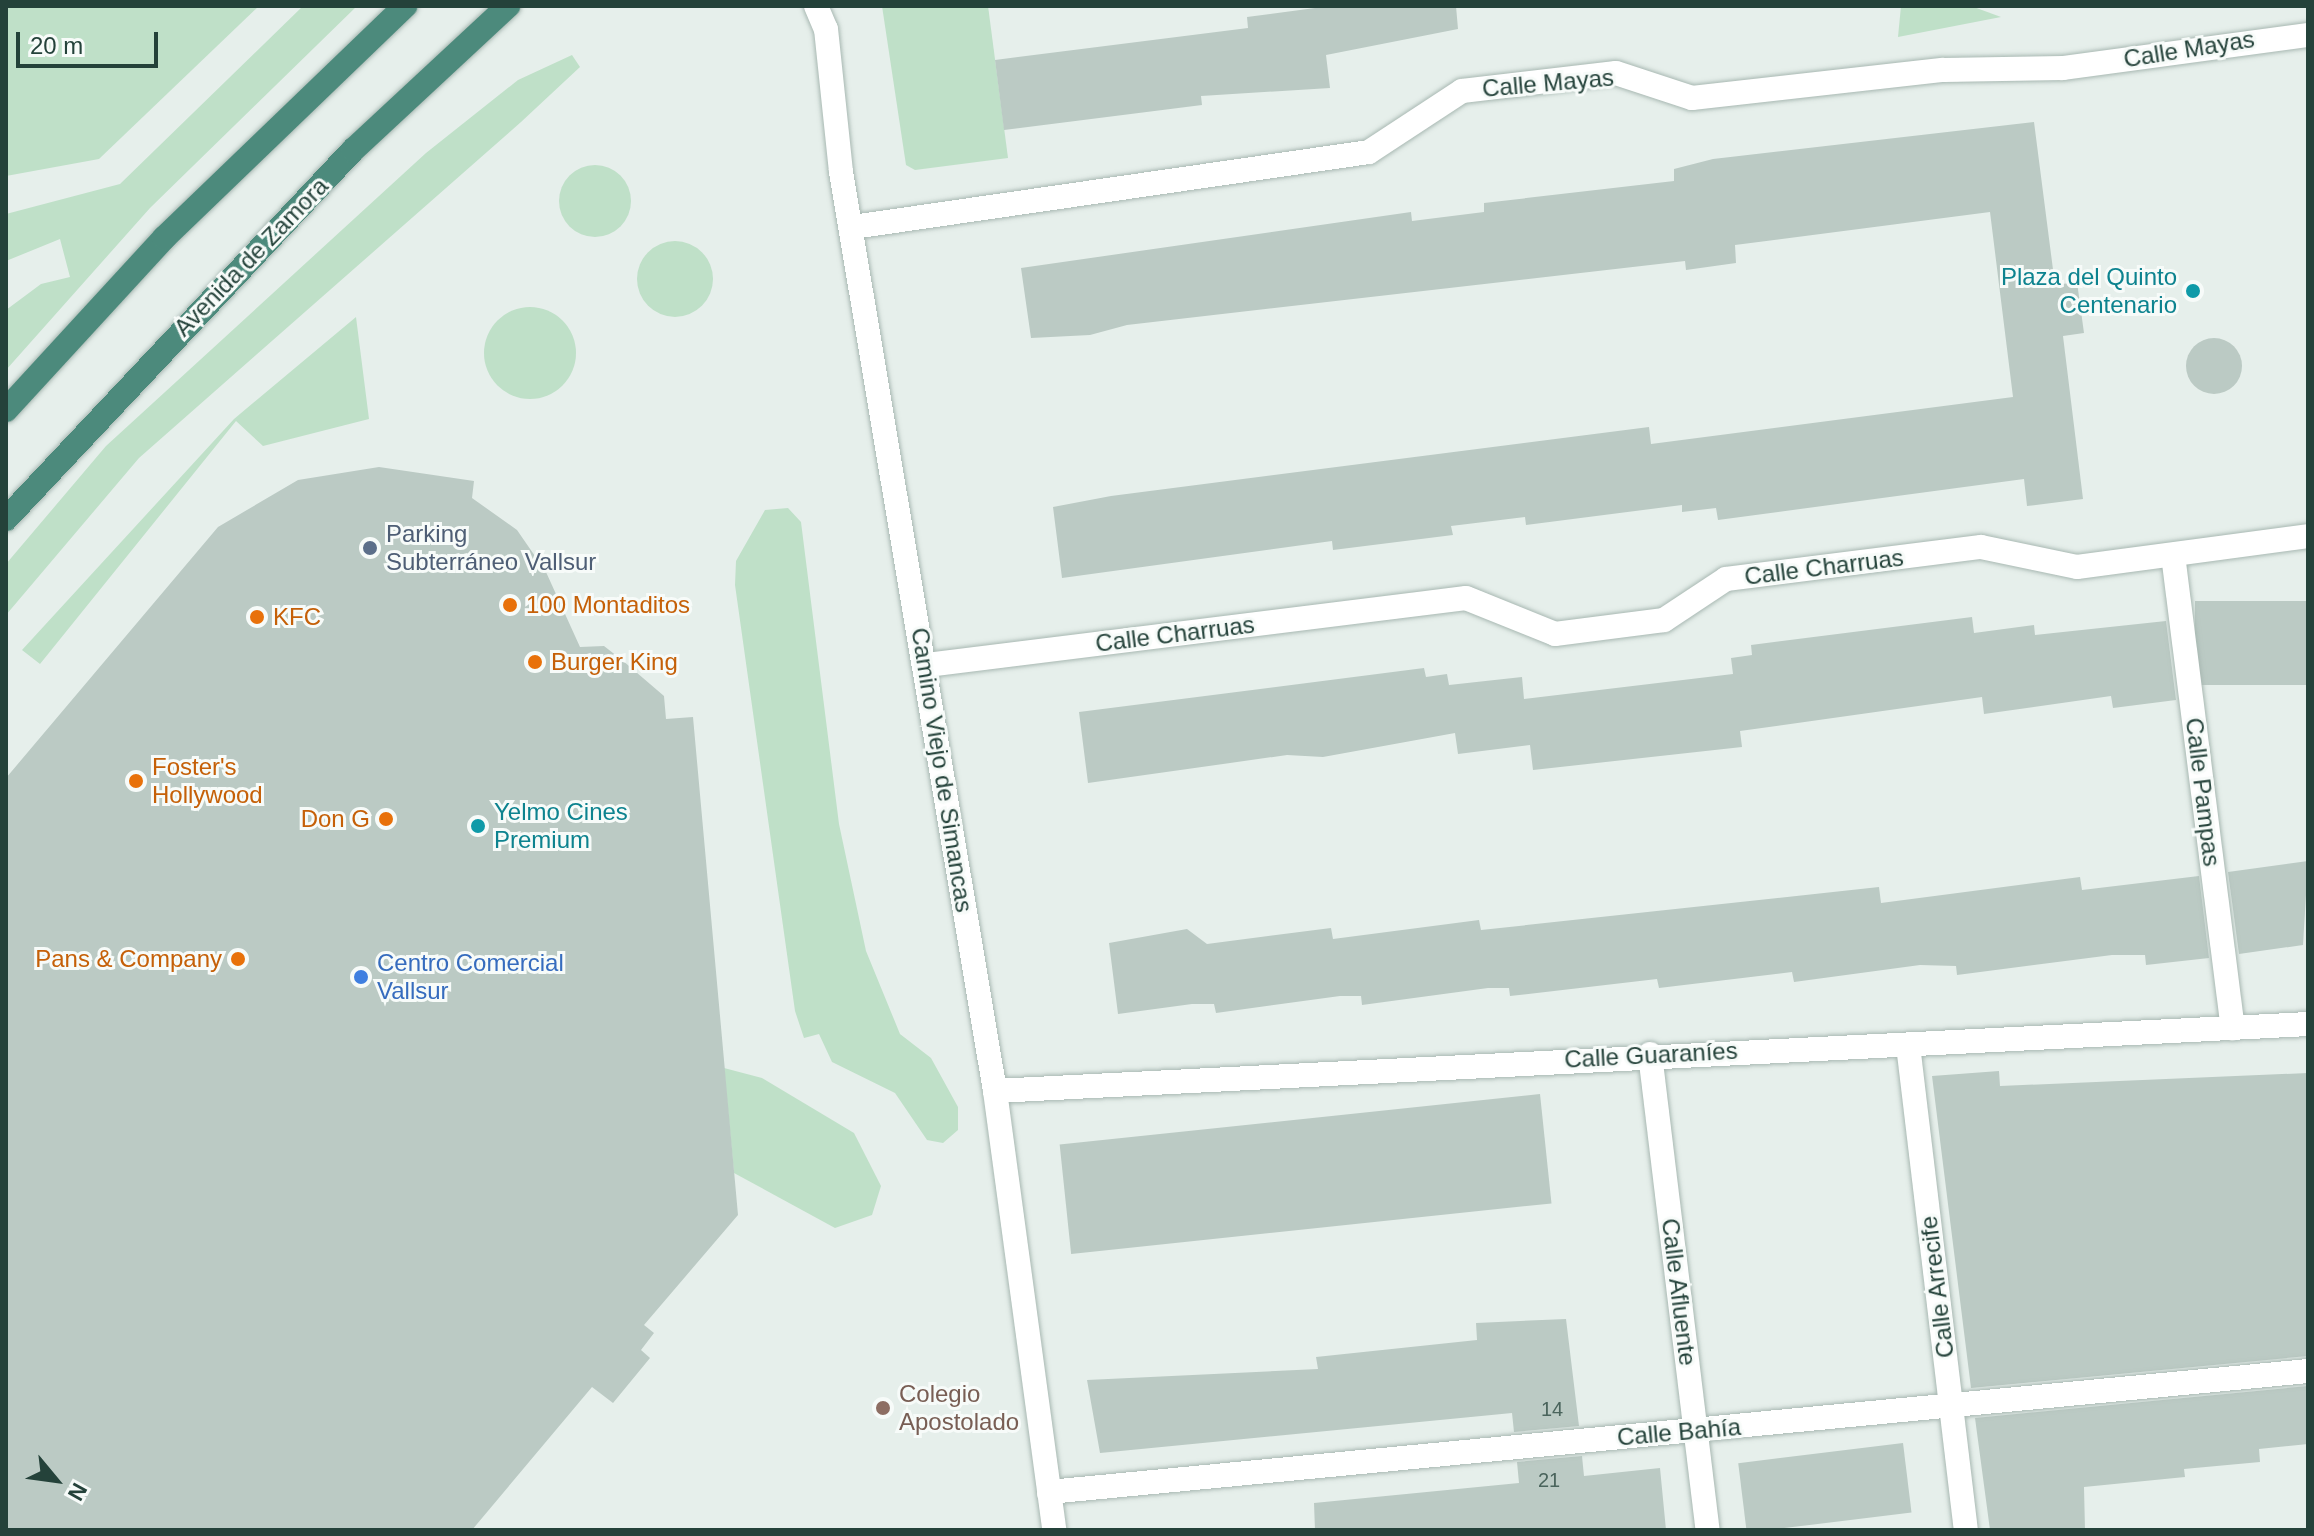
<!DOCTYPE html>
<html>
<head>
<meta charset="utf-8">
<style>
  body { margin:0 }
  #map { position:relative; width:2314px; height:1536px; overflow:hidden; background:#e6efeb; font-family:Arial,sans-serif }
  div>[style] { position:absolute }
  .green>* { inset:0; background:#bfe0c8 }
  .round { border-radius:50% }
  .building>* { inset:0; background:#bbcac4; transform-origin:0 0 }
  .roads { filter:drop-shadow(0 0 2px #a8b8b2) drop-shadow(0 0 2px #a8b8b2) }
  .pedestrian>* { height:24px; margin:-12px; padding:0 12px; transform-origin:12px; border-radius:12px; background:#fff }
  .minor>* { height:24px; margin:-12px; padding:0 12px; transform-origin:12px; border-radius:12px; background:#fff }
  .secondary>* { height:24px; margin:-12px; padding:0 12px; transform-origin:12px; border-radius:12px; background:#fff }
  .trunk>* { height:24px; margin:-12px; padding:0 12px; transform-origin:12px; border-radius:12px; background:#4c8a7c }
  .dots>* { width:22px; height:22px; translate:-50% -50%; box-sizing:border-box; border:4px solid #f7fbf9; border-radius:50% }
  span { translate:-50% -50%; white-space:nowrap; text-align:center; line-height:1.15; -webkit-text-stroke:6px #f7fbf9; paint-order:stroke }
  .number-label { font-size:20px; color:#4a645c }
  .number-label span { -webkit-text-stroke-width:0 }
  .street-label { font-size:24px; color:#24423a }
  .culture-label { font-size:24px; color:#0d838f }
  .right { translate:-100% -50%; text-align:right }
  .left { translate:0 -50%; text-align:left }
  .service-label { font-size:24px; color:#4e5e75 }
  .food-label { font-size:24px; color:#c56008 }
  .shop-label { font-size:24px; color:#366cbe }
  .education-label { font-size:24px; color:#785e54 }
  .frame { position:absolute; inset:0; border:8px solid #24423a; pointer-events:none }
  .north { position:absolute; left:16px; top:1440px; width:80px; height:80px; -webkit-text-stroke:6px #f7fbf9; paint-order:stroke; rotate:119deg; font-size:22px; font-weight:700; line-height:32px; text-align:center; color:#24423a }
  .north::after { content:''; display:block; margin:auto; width:28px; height:36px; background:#24423a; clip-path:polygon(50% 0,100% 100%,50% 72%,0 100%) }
  .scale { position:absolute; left:16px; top:32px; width:142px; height:36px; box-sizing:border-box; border:4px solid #24423a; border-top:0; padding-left:10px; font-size:24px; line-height:28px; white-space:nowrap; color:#24423a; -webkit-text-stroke:6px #f7fbf9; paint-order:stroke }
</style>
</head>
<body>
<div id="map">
  <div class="green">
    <div style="clip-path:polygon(6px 6px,259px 6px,99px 159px,6px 176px)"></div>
    <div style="clip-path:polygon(303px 6px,357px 6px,150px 208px,6px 370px,6px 310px,41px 284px,70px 277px,60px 239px,6px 261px,6px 214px,120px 184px)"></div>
    <div style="clip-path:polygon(882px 6px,988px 6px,1008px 158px,915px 170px,906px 165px)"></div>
    <div style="clip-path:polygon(1901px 6px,1971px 6px,2001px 17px,1898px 37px)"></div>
    <div style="clip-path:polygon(572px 55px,580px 67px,521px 122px,139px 458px,6px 615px,6px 564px,106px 446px,426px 153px,518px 80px)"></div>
    <div class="round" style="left:559px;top:165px;width:72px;height:72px"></div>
    <div class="round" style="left:637px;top:241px;width:76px;height:76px"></div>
    <div class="round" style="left:484px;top:307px;width:92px;height:92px"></div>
    <div style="clip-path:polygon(356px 317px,369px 419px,263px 446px,236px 421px,40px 664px,22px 650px,234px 419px)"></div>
    <div style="clip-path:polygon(788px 508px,801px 522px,839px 824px,866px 951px,900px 1034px,931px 1058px,958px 1107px,958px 1130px,943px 1143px,927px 1140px,895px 1093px,832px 1062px,819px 1034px,804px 1038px,795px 1011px,735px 585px,736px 561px,765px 510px)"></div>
    <div style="clip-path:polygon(724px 1068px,762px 1078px,854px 1133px,881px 1186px,872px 1215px,835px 1228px,734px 1173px)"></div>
  </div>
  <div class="building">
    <div style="clip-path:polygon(1330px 6px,1456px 6px,1458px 29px,1326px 55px,1330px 88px,1201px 96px,1202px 105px,1004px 130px,995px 60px,1248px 28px,1247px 17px)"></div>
    <div style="clip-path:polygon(2034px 122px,2055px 285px,2077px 282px,2084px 333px,2063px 336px,2083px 499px,2027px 506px,2024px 479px,1718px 520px,1716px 508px,1682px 512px,1682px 505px,1526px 525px,1525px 517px,1451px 526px,1453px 535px,1333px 550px,1332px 541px,1062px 578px,1053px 507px,1111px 496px,1649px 427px,1651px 444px,2013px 397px,1990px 212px,1735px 245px,1736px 263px,1686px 270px,1685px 261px,1127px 325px,1090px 335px,1031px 338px,1021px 268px,1411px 212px,1412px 221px,1484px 212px,1484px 203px,1674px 181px,1674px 169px,1713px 159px)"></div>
    <div class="round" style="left:2186px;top:338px;width:56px;height:56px"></div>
    <div style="clip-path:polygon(379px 467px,474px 481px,472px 498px,517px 530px,546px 572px,580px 647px,604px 646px,622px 660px,664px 696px,666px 719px,693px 717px,738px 1215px,644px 1325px,654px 1333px,641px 1350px,650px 1358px,613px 1403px,592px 1387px,472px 1530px,6px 1530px,6px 778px,218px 527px,298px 480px)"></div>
    <div style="left:2308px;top:601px;width:84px;height:113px;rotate:90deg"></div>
    <div style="clip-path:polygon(1972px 617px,1974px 633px,2034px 625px,2035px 635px,2166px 621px,2176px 700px,2113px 708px,2111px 696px,1984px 714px,1982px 697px,1740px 731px,1742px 747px,1533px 770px,1530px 745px,1458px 754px,1455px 733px,1323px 757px,1287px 755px,1088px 783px,1079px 712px,1424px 668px,1426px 677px,1447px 674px,1449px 685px,1522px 677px,1524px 699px,1733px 674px,1731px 658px,1752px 655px,1751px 645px)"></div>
    <div style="clip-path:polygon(2308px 861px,2303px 945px,2239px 954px,2228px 872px)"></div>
    <div style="clip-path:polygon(2199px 876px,2209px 958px,2146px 965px,2145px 955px,2112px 955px,1957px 975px,1956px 966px,1920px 965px,1794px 982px,1792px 972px,1659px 988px,1657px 979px,1510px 996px,1509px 988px,1488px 988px,1362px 1005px,1361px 996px,1340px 996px,1216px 1013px,1214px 1004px,1192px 1004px,1118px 1014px,1109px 943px,1187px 929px,1207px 944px,1331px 928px,1333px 939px,1479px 920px,1481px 930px,1879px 887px,1881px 903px,2080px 877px,2082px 890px)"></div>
    <div style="clip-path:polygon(1999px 1071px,2000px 1086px,2308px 1073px,2308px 1356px,1971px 1388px,1932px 1076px)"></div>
    <div style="left:1540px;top:1094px;width:110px;height:483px;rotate:84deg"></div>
    <div style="clip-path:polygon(1566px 1319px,1579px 1426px,1514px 1432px,1512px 1413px,1100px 1453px,1087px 1380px,1318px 1369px,1316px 1357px,1477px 1340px,1476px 1323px)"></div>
    <div style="clip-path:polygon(2308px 1386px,2308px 1444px,2259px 1449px,2260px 1462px,2184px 1469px,2185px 1477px,2084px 1487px,2085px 1530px,1990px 1530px,1975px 1418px)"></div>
    <div style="left:1903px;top:1443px;width:70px;height:166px;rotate:83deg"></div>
    <div style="clip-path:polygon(1582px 1456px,1584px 1476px,1660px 1468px,1666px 1530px,1315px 1530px,1314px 1503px,1519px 1483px,1517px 1462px)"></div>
  </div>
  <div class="roads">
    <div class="pedestrian">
      <div style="left:2173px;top:555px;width:477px;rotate:82.8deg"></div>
    </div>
    <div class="minor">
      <div style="left:853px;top:227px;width:521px;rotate:-8.27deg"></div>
      <div style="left:1369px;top:152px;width:111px;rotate:-33.3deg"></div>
      <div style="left:1462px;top:91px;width:155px;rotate:-6.7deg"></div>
      <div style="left:1616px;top:73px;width:80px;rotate:18.2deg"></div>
      <div style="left:1692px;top:98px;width:253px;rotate:-6.4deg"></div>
      <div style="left:1943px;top:70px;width:120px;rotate:-1deg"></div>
      <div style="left:2063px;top:68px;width:247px;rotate:-7.7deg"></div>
      <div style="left:927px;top:665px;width:543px;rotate:-7.09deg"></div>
      <div style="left:1466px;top:598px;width:96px;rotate:22deg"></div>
      <div style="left:1555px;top:634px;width:110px;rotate:-7.3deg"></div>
      <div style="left:1664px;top:620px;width:74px;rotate:-33.5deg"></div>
      <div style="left:1726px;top:579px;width:257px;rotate:-7.2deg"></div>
      <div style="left:1981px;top:547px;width:98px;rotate:11.8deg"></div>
      <div style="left:2077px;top:567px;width:233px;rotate:-7.6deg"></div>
      <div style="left:1908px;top:1045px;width:488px;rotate:83.2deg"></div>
      <div style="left:1650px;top:1054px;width:480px;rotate:83.1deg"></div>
      <div style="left:995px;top:1091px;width:1315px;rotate:-2.92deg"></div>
      <div style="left:1049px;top:1492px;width:1265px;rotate:-5.49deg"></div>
    </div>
    <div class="secondary">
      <div style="left:816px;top:6px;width:25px;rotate:67deg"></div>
      <div style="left:826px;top:29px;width:144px;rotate:84deg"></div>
      <div style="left:841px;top:172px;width:932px;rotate:80.49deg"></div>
      <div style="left:995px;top:1091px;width:443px;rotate:82.3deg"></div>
    </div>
    <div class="trunk">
      <div style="left:6px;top:410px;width:234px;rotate:-47.4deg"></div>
      <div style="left:164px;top:238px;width:335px;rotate:-43.9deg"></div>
      <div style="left:6px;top:519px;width:507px;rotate:-46.76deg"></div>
      <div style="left:353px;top:150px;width:212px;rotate:-42.9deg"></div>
    </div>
  </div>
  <div class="dots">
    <div style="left:2193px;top:291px;background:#0f9aa8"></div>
    <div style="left:370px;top:548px;background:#5c6f8a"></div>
    <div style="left:510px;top:605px;background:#e8710a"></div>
    <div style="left:257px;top:617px;background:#e8710a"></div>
    <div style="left:535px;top:662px;background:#e8710a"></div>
    <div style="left:136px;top:781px;background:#e8710a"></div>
    <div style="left:386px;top:819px;background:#e8710a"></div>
    <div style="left:478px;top:826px;background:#0f9aa8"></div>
    <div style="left:238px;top:959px;background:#e8710a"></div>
    <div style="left:361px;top:977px;background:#3f7fe0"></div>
    <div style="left:883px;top:1408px;background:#8d6e63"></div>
  </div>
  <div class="number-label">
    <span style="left:1552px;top:1409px">14</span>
    <span style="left:1549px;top:1480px">21</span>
  </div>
  <div class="street-label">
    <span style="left:2189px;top:49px;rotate:-9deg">Calle Mayas</span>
    <span style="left:1548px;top:83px;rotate:-5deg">Calle Mayas</span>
    <span style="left:251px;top:257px;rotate:-46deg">Avenida de Zamora</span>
    <span style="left:1824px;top:567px;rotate:-7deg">Calle Charruas</span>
    <span style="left:1175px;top:634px;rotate:-7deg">Calle Charruas</span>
    <span style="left:942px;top:770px;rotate:81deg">Camino Viejo de Simancas</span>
    <span style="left:2203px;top:792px;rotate:83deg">Calle Pampas</span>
    <span style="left:1651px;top:1055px;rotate:-3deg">Calle Guaraníes</span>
    <span style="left:1937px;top:1287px;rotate:-97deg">Calle Arrecife</span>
    <span style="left:1679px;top:1292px;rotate:83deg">Calle Afluente</span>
    <span style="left:1679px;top:1432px;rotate:-5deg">Calle Bahía</span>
  </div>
  <div class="culture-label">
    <span class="right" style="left:2177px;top:291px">Plaza del Quinto<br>Centenario</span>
    <span class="left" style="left:494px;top:826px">Yelmo Cines<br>Premium</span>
  </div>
  <div class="service-label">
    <span class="left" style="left:386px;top:548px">Parking<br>Subterráneo Vallsur</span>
  </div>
  <div class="food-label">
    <span class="left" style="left:526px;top:605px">100 Montaditos</span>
    <span class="left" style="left:273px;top:617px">KFC</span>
    <span class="left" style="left:551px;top:662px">Burger King</span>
    <span class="left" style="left:152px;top:781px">Foster's<br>Hollywood</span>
    <span class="right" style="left:370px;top:819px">Don G</span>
    <span class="right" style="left:222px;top:959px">Pans &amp; Company</span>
  </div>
  <div class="shop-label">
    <span class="left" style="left:377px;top:977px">Centro Comercial<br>Vallsur</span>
  </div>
  <div class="education-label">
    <span class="left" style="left:899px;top:1408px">Colegio<br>Apostolado</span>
  </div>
  <div class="frame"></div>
  <div class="north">N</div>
  <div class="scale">20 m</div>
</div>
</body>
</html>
